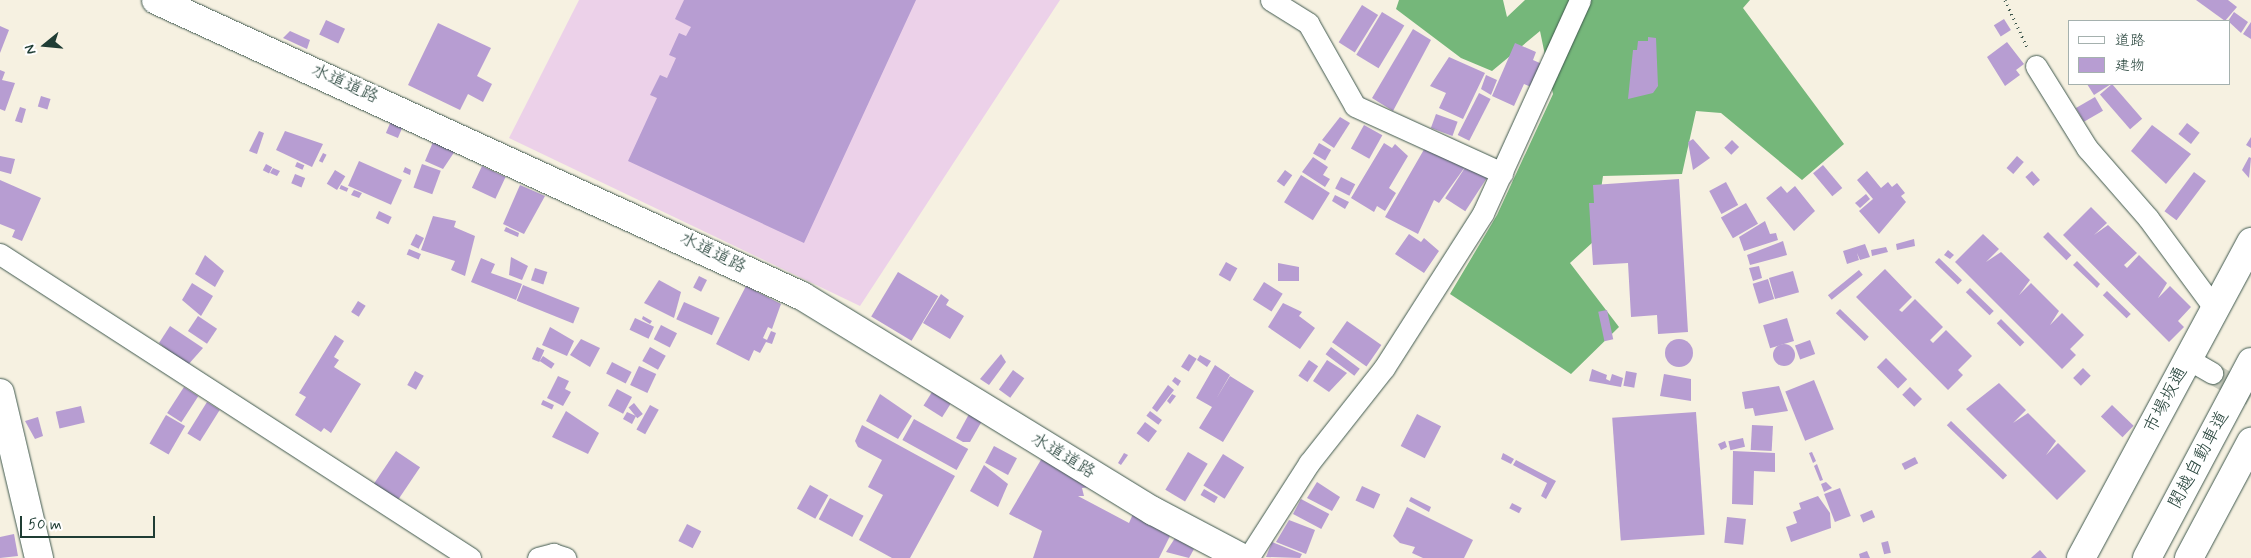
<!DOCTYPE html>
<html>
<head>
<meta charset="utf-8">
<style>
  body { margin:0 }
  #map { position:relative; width:2251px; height:558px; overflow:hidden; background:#f6f1e1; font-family:Mynerve,"Klee One",sans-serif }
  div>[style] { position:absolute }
  .built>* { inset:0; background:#ecd1e9 }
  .forest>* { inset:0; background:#75b77a }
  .building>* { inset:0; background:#b79dd2; transform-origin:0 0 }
  .round { border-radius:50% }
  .street-tunnel>* { height:21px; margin-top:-10.5px; transform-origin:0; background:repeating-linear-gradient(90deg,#cbcdbe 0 21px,transparent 0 32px) }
  .path>* { height:3px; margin-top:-1.5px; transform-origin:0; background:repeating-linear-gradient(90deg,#3f584e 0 1px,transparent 0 5px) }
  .roads { filter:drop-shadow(0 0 1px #3f584e) drop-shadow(0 0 1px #3f584e) }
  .street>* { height:21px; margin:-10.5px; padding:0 10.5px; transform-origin:10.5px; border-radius:10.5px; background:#fff }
  .secondary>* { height:28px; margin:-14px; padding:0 14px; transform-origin:14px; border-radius:14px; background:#fff }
  .highway>* { height:28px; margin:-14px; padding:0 14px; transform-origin:14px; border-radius:14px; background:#fff }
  span { translate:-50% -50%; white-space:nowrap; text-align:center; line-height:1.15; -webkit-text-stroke:5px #fff; paint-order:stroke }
  .street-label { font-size:18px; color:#1f3d34 }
  .legend { position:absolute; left:2068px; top:20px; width:162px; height:65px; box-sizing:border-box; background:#fff; border:1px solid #a5b1ae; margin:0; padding:6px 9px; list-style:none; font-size:15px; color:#1f3d34 }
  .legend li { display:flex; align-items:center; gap:10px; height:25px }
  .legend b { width:25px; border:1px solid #a5b1ae }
  .north { position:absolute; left:20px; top:20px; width:50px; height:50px; -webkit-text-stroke:4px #fff; paint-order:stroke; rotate:253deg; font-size:14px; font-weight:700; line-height:20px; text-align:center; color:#1f3d34 }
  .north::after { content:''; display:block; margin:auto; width:18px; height:22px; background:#1f3d34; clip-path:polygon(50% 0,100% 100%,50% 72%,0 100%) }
  .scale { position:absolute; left:20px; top:516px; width:135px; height:22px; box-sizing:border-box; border:2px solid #1f3d34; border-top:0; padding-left:6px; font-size:15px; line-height:18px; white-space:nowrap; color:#1f3d34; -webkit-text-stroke:4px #fff; paint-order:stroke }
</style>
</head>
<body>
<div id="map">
  <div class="built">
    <div style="clip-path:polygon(579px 0,1060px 0,860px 306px,509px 138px)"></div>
  </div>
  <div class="forest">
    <div style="clip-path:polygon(1399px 0,1503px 0,1507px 17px,1525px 0,1750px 0,1743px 8px,1844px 144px,1802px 180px,1721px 113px,1696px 111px,1682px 174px,1603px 176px,1593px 242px,1570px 263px,1619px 327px,1571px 374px,1450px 294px,1497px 215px,1553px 94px,1540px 31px,1492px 71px,1461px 58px,1396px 9px)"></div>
  </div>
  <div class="building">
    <div style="clip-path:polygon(684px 0,916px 0,804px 243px,628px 161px,657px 98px,650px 95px,660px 75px,667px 78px,676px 58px,669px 55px,679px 33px,686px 36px,691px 27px,675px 19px)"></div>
    <div style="clip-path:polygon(2196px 0,2228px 0,2237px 7px,2225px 21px)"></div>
    <div style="left:1362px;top:5px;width:19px;height:44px;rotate:32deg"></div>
    <div style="left:1382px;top:12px;width:26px;height:50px;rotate:31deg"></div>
    <div style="clip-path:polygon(2234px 12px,2248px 22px,2241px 33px,2228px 21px)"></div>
    <div style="left:2004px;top:19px;width:13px;height:12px;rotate:58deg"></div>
    <div style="left:326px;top:20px;width:21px;height:16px;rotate:25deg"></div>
    <div style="clip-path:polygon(2251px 22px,2251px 39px,2243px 34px)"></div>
    <div style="clip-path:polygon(438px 23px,491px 48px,477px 76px,492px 84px,483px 102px,468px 94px,460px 110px,408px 85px)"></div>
    <div style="clip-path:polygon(0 26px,9px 30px,0 53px)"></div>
    <div style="clip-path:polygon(1413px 29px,1431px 40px,1393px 111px,1372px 98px)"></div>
    <div style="clip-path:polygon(290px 31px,310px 40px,307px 49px,283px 38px)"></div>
    <div style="clip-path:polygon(1648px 37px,1656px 38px,1658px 86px,1653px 93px,1628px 99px,1633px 50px,1637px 50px,1638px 41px,1648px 41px)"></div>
    <div style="clip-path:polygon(2007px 42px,2024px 64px,2016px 70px,2020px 75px,2005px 86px,1987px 57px)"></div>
    <div style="clip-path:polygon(1515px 43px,1536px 52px,1533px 60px,1542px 64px,1531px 87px,1524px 84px,1514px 106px,1492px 96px)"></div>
    <div style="clip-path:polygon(1449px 57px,1485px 73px,1463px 119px,1439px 108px,1446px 93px,1430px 86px)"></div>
    <div style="clip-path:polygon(0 70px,5px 72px,2px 80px,15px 83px,5px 111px,0 109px)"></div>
    <div style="clip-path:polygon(1486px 75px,1497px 80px,1491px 95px,1481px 89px)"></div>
    <div style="clip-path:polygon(2087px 84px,2111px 84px,2094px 95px)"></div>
    <div style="left:2112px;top:84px;width:46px;height:16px;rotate:49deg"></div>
    <div style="left:1479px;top:93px;width:13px;height:47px;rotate:27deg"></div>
    <div style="left:41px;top:96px;width:10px;height:11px;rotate:17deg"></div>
    <div style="left:2095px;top:97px;width:16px;height:22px;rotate:60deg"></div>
    <div style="clip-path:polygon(20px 107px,26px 109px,22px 123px,15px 121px)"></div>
    <div style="left:1436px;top:114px;width:23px;height:15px;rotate:20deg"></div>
    <div style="clip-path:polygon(1340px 117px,1350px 123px,1334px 148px,1322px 140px)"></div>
    <div style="left:391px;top:121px;width:13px;height:13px;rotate:23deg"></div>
    <div style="left:2187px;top:123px;width:16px;height:14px;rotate:38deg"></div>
    <div style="left:1364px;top:125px;width:21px;height:27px;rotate:29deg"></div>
    <div style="clip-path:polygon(2152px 125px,2191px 154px,2166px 184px,2131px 151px)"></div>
    <div style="clip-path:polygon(259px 131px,264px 133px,257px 154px,249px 151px)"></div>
    <div style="clip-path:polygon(285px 131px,323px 144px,312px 167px,276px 150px)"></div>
    <div style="clip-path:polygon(2251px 137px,2251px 148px,2246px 145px)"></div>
    <div style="clip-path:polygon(1693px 139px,1710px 158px,1693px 170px,1688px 142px)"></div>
    <div style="left:1732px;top:140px;width:10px;height:11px;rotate:45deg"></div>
    <div style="clip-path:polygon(433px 142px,455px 151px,443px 169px,425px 161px)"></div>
    <div style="left:1319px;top:143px;width:14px;height:12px;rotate:30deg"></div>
    <div style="clip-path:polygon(1384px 143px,1392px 148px,1395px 144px,1408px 156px,1389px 188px,1396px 193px,1385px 211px,1377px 206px,1374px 212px,1351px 198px)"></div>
    <div style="clip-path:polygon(1426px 146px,1465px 167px,1439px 203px,1434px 200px,1418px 234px,1385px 217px)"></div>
    <div style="left:323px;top:153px;width:4px;height:9px;rotate:27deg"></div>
    <div style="clip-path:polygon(0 156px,15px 159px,11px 174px,0 171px)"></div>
    <div style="left:2017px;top:156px;width:9px;height:16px;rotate:41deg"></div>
    <div style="clip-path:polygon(1313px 157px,1328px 167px,1323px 175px,1330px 179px,1325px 187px,1302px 172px)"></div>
    <div style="clip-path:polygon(2249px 157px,2251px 158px,2249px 178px,2242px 170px)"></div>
    <div style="left:359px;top:161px;width:47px;height:27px;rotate:24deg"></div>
    <div style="left:297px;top:162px;width:8px;height:5px;rotate:23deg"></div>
    <div style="left:1468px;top:163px;width:24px;height:42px;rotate:33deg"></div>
    <div style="left:266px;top:164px;width:7px;height:7px;rotate:27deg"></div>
    <div style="left:422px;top:164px;width:20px;height:25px;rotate:20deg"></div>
    <div style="left:1823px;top:165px;width:30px;height:13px;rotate:50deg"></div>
    <div style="left:482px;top:166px;width:26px;height:24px;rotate:25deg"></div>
    <div style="clip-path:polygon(405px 167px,411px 170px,410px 175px,403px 172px)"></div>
    <div style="clip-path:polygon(273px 168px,280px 171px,277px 176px,270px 173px)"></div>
    <div style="left:335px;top:170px;width:12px;height:16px;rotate:31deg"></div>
    <div style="left:1285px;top:170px;width:9px;height:14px;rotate:36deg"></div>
    <div style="clip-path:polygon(1867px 171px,1881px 188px,1888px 182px,1892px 187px,1897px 183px,1905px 193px,1901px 196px,1906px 202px,1879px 234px,1859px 211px,1873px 199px,1857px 180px)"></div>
    <div style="left:2032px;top:171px;width:12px;height:9px;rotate:48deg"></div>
    <div style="left:2194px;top:172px;width:15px;height:49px;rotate:37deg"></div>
    <div style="left:295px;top:174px;width:11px;height:10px;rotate:22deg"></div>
    <div style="left:1301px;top:175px;width:34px;height:32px;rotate:32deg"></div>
    <div style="left:1341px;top:177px;width:16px;height:13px;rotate:27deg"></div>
    <div style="clip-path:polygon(1679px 179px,1688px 332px,1658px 334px,1657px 315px,1631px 317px,1628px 263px,1593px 265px,1589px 203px,1594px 203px,1593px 185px)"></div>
    <div style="clip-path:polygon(0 180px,41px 198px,22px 241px,12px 237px,15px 230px,0 224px)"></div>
    <div style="left:1726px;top:182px;width:26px;height:19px;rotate:62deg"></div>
    <div style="left:341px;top:185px;width:8px;height:4px;rotate:23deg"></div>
    <div style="clip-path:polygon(520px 185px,545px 196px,524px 234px,503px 224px)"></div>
    <div style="clip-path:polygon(1781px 186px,1787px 193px,1795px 186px,1815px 211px,1794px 231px,1766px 198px)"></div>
    <div style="clip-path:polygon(354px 190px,362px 193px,359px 198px,351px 195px)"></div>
    <div style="clip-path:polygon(1866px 194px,1870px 199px,1860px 208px,1855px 203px)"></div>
    <div style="clip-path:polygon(1335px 195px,1349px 202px,1345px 209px,1332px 201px)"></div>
    <div style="left:1746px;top:203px;width:24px;height:29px;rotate:60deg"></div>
    <div style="clip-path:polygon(2091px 207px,2107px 223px,2094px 235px,2108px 225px,2137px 253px,2124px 265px,2127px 268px,2139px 255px,2167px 283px,2158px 298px,2170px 286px,2191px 307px,2178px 321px,2184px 327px,2169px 342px,2063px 235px)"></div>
    <div style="left:379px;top:211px;width:14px;height:8px;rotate:25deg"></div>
    <div style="clip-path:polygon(433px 216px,456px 221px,454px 227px,475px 236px,465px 276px,451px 270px,455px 261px,421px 250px)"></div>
    <div style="clip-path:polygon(1765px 221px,1770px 234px,1776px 233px,1778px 240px,1744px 251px,1739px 237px)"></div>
    <div style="clip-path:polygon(506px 227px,519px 233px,518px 237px,504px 231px)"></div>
    <div style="left:2048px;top:232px;width:33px;height:7px;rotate:45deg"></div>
    <div style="left:416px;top:234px;width:9px;height:12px;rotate:27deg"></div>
    <div style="clip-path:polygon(1409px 234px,1421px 242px,1424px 238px,1439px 251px,1424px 273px,1395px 254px)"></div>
    <div style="clip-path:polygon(1983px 234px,1999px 249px,1986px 262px,2001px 252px,2030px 280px,2019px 295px,2031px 283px,2059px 311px,2050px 325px,2062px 313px,2084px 335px,2070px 349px,2076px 355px,2062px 369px,1955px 262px)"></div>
    <div style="clip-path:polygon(1914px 239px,1915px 246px,1897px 250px,1896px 244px)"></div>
    <div style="clip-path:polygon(1783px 241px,1787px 255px,1750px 265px,1747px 255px)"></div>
    <div style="clip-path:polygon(1865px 244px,1870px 257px,1860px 260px,1857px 253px,1859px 260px,1847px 264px,1843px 251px)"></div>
    <div style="clip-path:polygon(1886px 247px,1888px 252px,1872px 256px,1871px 250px)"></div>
    <div style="left:409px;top:249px;width:13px;height:6px;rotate:23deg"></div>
    <div style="clip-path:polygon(1948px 250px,1954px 255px,1950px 259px,1944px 255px)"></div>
    <div style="clip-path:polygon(205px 255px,224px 271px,215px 287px,195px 274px)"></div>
    <div style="clip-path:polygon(511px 257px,528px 266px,522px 280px,509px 275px)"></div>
    <div style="clip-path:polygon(481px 258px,495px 264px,491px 273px,522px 284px,516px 300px,471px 282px)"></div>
    <div style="left:1939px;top:258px;width:32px;height:6px;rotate:44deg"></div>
    <div style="clip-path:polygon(2077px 261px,2100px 284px,2097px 288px,2073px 265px)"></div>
    <div style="left:1226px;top:262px;width:13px;height:15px;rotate:29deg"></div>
    <div style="clip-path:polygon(1278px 263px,1299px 267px,1299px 281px,1278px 281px)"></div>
    <div style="clip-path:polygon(1759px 266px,1762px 278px,1753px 281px,1749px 268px)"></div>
    <div style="left:535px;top:268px;width:13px;height:13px;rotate:18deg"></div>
    <div style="clip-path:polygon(1885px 269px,1912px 297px,1899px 310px,1902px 312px,1915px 299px,1943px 327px,1930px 340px,1933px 343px,1946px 330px,1972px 356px,1958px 370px,1963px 375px,1948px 390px,1856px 297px)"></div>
    <div style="left:1859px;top:270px;width:6px;height:40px;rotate:51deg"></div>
    <div style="left:1793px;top:271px;width:22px;height:25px;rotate:74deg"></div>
    <div style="left:898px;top:272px;width:47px;height:52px;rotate:31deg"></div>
    <div style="left:699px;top:276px;width:9px;height:13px;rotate:27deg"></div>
    <div style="left:1768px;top:279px;width:21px;height:16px;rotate:73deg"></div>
    <div style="clip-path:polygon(659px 280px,681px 292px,674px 318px,644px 303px)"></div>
    <div style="left:1264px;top:282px;width:22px;height:21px;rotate:32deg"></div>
    <div style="clip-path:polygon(192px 283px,213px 296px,201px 316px,182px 300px)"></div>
    <div style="left:523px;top:285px;width:61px;height:17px;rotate:22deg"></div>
    <div style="clip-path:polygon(746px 286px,781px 304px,772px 329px,768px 327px,763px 338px,767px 340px,771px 331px,776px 333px,772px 344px,766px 342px,760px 353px,754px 350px,749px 361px,716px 344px)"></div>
    <div style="left:1970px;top:288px;width:33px;height:6px;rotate:44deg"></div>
    <div style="left:2107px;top:291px;width:33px;height:6px;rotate:44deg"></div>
    <div style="clip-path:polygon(941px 294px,949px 300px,946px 305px,964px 316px,950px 339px,923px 323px)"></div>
    <div style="left:358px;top:301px;width:9px;height:13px;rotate:32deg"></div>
    <div style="left:684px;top:302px;width:39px;height:19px;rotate:24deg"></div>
    <div style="clip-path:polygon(1283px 303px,1302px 312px,1299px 316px,1315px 328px,1300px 349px,1268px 327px)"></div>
    <div style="left:1840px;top:309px;width:40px;height:6px;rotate:44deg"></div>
    <div style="left:1607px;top:310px;width:30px;height:9px;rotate:78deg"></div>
    <div style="left:198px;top:316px;width:23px;height:18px;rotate:34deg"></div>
    <div style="clip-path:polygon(643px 316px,652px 321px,650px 324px,642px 319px)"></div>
    <div style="left:635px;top:318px;width:21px;height:13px;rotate:25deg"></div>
    <div style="left:1787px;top:318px;width:24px;height:25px;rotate:73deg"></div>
    <div style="left:2001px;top:319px;width:33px;height:6px;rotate:45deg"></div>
    <div style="left:1347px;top:321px;width:42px;height:26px;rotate:35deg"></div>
    <div style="left:661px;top:325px;width:18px;height:16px;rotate:27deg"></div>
    <div style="clip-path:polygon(170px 326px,203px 348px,187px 366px,159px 343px)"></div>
    <div style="clip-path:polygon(550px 327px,574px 341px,567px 356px,542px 345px)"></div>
    <div style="clip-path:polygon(335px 335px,344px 341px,334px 357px,339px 360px,334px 367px,361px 384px,331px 433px,324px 428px,321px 432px,295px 415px,306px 397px,299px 393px)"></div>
    <div style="clip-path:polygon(581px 339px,600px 348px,590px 367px,570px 355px)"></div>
    <div class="round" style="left:1665px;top:339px;width:28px;height:28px"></div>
    <div style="left:1810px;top:340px;width:15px;height:16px;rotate:70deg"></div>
    <div class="round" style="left:1773px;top:344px;width:22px;height:22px"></div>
    <div style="left:537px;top:347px;width:8px;height:13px;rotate:23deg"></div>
    <div style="left:650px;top:347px;width:18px;height:16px;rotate:29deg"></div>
    <div style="left:1331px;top:347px;width:36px;height:9px;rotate:37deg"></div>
    <div style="clip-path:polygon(1001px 354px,1006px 362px,989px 385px,980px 379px)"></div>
    <div style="left:1189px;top:354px;width:9px;height:15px;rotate:32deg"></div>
    <div style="clip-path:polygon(1200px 355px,1211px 361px,1207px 367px,1197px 360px)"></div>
    <div style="left:543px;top:356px;width:14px;height:6px;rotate:34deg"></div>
    <div style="left:1886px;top:358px;width:30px;height:13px;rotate:45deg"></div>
    <div style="left:1309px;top:360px;width:11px;height:19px;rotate:34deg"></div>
    <div style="clip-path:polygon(1327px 360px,1347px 373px,1329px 392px,1313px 381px)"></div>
    <div style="left:612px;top:362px;width:22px;height:13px;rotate:27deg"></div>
    <div style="clip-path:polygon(1215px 365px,1230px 375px,1216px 399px,1230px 376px,1254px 391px,1223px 442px,1199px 428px,1212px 407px,1196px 398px)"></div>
    <div style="left:639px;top:366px;width:19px;height:21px;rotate:25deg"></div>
    <div style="left:2083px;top:368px;width:11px;height:14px;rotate:45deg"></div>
    <div style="clip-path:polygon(1592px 369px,1607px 375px,1606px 379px,1610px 381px,1612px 374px,1623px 378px,1621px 387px,1589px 381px)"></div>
    <div style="left:1013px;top:370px;width:14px;height:24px;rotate:36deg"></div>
    <div style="left:415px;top:371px;width:10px;height:16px;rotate:29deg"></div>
    <div style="left:1626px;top:371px;width:11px;height:15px;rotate:10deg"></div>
    <div style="clip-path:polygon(1664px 374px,1691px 379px,1691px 401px,1660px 396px)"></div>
    <div style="clip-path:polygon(558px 376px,569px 381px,565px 389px,571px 392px,563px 406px,547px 398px)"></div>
    <div style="clip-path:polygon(1175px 377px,1181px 381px,1178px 386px,1172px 381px)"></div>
    <div style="left:1814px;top:380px;width:53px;height:31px;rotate:68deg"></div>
    <div style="clip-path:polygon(1999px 383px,2026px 410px,2013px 423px,2028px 413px,2056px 441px,2046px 455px,2058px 443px,2086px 471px,2057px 500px,1966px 409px)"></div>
    <div style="clip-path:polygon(1168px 385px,1174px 390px,1157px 412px,1152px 408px)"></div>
    <div style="clip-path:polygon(1779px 386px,1788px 411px,1755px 416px,1753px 408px,1745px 409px,1742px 392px)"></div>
    <div style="left:184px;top:387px;width:17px;height:31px;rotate:33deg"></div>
    <div style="left:1910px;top:387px;width:17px;height:11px;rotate:45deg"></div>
    <div style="left:617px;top:389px;width:17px;height:19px;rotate:28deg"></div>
    <div style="left:932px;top:392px;width:22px;height:16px;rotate:32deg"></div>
    <div style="clip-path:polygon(880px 394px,912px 416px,898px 439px,866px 421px)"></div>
    <div style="clip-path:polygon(1172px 394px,1176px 396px,1170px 404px,1167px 401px)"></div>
    <div style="left:543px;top:400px;width:12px;height:5px;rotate:24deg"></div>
    <div style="left:207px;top:402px;width:15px;height:37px;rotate:32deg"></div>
    <div style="left:634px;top:403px;width:14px;height:7px;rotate:51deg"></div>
    <div style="left:650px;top:405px;width:10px;height:28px;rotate:29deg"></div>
    <div style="left:2112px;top:405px;width:30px;height:16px;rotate:44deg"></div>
    <div style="left:81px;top:406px;width:17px;height:26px;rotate:77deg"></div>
    <div style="clip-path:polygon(566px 411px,599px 433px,588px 454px,552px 437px)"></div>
    <div style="left:1150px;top:411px;width:15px;height:6px;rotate:37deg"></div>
    <div style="clip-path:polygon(627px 412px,636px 416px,632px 424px,623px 419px)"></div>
    <div style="left:1696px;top:412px;width:123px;height:84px;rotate:86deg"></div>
    <div style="clip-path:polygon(969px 414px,982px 421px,970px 442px,963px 442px,956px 438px)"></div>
    <div style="left:1417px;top:414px;width:27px;height:36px;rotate:27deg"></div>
    <div style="left:166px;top:415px;width:22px;height:33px;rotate:30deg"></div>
    <div style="clip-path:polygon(38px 417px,43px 436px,35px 439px,25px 421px)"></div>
    <div style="left:914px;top:419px;width:62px;height:24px;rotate:29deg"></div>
    <div style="left:1951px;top:421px;width:78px;height:6px;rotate:44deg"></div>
    <div style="left:1145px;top:422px;width:15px;height:14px;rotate:37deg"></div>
    <div style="clip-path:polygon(862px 425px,955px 476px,910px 558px,892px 558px,859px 540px,883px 495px,868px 487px,882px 460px,858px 447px,855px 441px)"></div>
    <div style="left:1752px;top:425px;width:21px;height:25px;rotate:3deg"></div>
    <div style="left:1743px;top:438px;width:9px;height:15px;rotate:77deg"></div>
    <div style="clip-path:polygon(1725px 441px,1727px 447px,1721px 450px,1718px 444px)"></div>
    <div style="left:994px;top:446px;width:26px;height:19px;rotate:28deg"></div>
    <div style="left:396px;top:451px;width:29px;height:44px;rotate:34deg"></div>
    <div style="clip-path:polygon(1733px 451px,1775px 453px,1775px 472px,1754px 471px,1753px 505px,1732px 504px)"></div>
    <div style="left:1188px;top:452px;width:23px;height:44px;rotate:31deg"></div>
    <div style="clip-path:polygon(1812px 452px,1816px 461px,1813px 463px,1809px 453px)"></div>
    <div style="clip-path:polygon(1124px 453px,1128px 455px,1121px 465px,1118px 463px)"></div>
    <div style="clip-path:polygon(1503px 453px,1514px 459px,1511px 464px,1501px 459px)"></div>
    <div style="left:1223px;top:454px;width:25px;height:37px;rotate:32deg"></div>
    <div style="left:1915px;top:457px;width:7px;height:15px;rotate:63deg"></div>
    <div style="clip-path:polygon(1042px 458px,1090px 487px,1082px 488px,1084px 496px,1078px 496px,1129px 523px,1133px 514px,1170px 536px,1159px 558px,1033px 558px,1042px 531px,1009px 514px)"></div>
    <div style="clip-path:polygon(1516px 460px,1556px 481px,1546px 499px,1541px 496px,1547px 483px,1513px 465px)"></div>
    <div style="clip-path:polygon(1817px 464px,1823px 480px,1820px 481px,1814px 466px)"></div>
    <div style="clip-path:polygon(984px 465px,1008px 484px,998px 507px,970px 491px)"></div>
    <div style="clip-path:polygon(1317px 482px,1340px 497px,1332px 511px,1307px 498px)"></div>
    <div style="clip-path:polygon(1826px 482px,1832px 488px,1824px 492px,1821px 484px)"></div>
    <div style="left:810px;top:485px;width:21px;height:27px;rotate:29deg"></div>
    <div style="left:1362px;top:486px;width:20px;height:16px;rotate:24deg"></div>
    <div style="left:1840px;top:488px;width:30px;height:17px;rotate:69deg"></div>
    <div style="left:1204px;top:489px;width:16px;height:7px;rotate:30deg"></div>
    <div style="clip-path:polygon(1818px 496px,1830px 513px,1831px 528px,1791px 542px,1786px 527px,1797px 523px,1793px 512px,1801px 509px,1799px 503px)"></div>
    <div style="clip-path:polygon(1411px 497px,1431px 507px,1429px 512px,1409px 501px)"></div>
    <div style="left:830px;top:498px;width:38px;height:24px;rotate:28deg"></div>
    <div style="left:1301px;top:499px;width:32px;height:17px;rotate:28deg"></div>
    <div style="left:1512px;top:503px;width:11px;height:6px;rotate:27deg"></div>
    <div style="clip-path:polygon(1407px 507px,1473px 540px,1464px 558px,1423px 558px,1412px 553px,1415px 547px,1400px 543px,1393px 536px)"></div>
    <div style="left:1872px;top:510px;width:8px;height:13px;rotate:67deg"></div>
    <div style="left:1727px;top:517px;width:19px;height:26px;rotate:6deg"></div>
    <div style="clip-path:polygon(1289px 520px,1315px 530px,1306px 554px,1276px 542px)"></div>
    <div style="left:687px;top:524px;width:16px;height:19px;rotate:27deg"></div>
    <div style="clip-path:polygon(14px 534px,18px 556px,0 558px,0 537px)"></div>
    <div style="clip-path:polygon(1175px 538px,1194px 549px,1189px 558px,1166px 552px)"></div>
    <div style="left:1888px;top:541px;width:12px;height:7px;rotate:76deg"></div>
    <div style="clip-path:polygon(1272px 542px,1302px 554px,1300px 558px,1266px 557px)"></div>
    <div style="clip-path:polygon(2040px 550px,2047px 558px,2031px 558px)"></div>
    <div style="clip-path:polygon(1867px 551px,1870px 558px,1860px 558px,1859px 554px)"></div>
  </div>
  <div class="street-tunnel">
    <div style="left:2212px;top:373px;width:45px;rotate:29.4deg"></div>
  </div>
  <div class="path">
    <div style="left:2005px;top:0;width:54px;rotate:64.9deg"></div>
  </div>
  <div class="roads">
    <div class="street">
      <div style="left:1271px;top:0;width:44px;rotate:31.9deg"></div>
      <div style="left:1308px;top:23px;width:95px;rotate:60.5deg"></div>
      <div style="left:1355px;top:106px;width:162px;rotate:24.5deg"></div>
      <div style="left:2036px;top:66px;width:97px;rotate:58.1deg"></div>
      <div style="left:2087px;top:148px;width:93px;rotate:48.9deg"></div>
      <div style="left:2148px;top:218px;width:113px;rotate:53.6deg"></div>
      <div style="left:0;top:254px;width:560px;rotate:32.9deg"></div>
      <div style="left:2188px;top:359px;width:28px;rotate:30deg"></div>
      <div style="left:538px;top:558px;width:16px;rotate:-15deg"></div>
      <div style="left:553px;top:554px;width:13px;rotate:18deg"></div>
      <div style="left:1248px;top:558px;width:113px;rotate:-57.3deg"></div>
      <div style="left:1309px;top:463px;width:121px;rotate:-51.7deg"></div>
      <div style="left:1384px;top:368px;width:184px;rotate:-57.4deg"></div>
      <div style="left:1483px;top:213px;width:234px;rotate:-65.5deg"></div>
    </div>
    <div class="secondary">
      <div style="left:156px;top:0;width:711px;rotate:24.62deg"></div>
      <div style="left:802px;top:296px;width:412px;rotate:31.5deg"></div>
      <div style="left:1153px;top:511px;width:101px;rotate:27.8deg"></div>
      <div style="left:0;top:393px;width:170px;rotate:76.7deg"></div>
      <div style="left:2081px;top:558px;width:359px;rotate:-61.7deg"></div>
    </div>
    <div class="highway">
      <div style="left:2147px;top:558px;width:222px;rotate:-62deg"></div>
      <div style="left:2189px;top:558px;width:132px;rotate:-61.9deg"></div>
    </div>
  </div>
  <div class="street-label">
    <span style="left:345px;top:84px;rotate:24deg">水道道路</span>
    <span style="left:713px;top:253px;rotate:26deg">水道道路</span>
    <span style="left:2166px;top:400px;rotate:-62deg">市場坂通</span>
    <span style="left:1063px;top:456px;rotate:31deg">水道道路</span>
    <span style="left:2199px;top:460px;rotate:-62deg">関越自動車道</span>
  </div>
  <ul class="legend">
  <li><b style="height:6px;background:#fff"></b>道路</li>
  <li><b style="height:14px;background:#b79dd2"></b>建物</li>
  </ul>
  <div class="north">N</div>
  <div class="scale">50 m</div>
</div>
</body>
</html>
